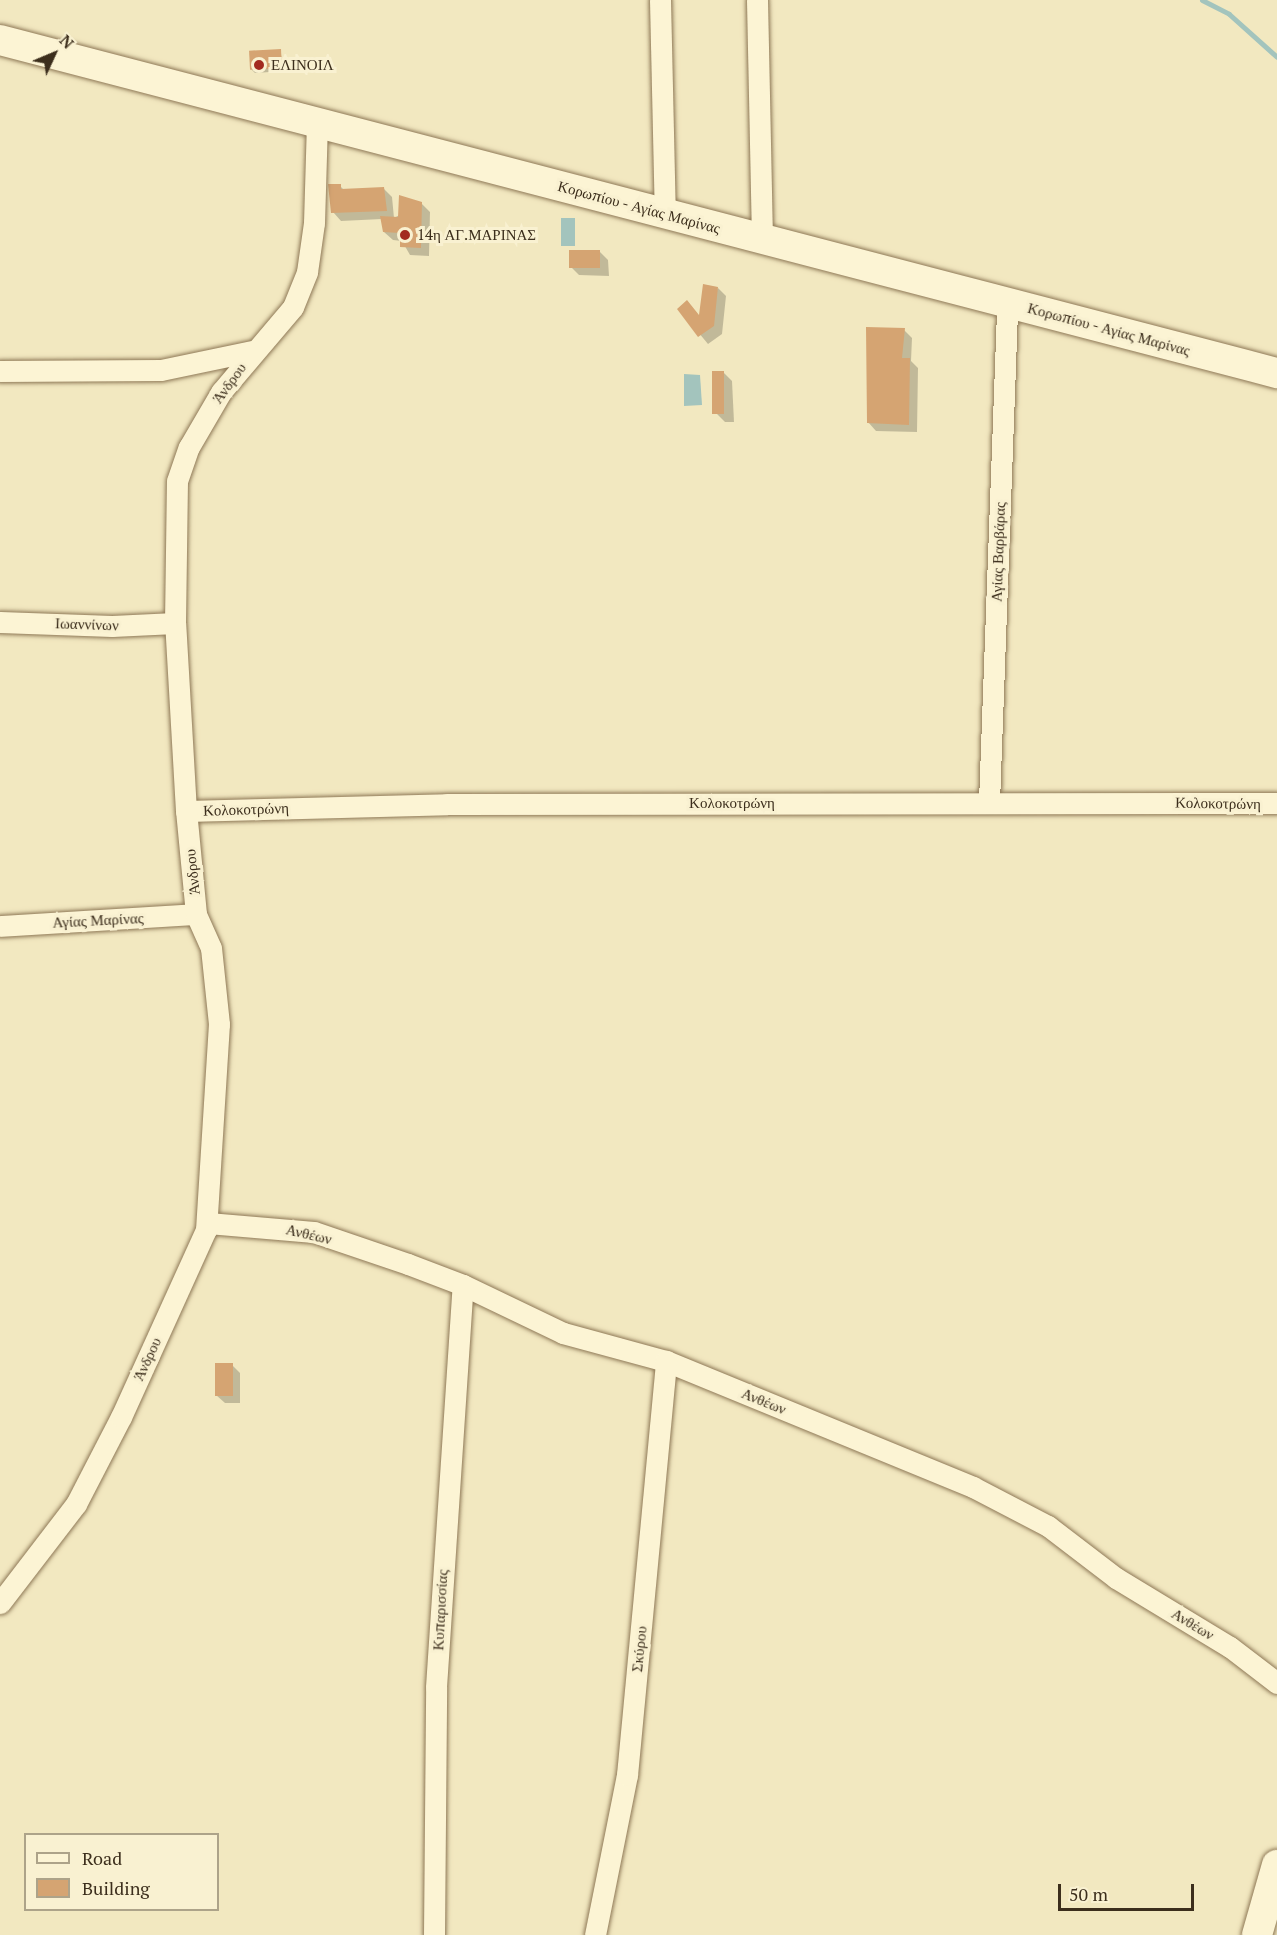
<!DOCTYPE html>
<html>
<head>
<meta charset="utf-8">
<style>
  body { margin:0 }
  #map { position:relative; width:1277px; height:1935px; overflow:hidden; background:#f2e8c0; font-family:"PT Serif",serif }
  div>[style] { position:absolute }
  .water>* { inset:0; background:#a3c4bd; transform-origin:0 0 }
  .shadow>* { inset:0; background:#0003 }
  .stream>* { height:5px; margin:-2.5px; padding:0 2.5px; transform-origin:2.5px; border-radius:2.5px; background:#a3c4bd }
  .building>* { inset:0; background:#d5a472; transform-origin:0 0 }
  .roads { filter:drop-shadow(0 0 2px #8e7856) drop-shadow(0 0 2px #8e7856) }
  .street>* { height:21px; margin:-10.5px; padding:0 10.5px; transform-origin:10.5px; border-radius:10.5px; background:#fcf4d4 }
  .secondary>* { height:30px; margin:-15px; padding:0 15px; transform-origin:15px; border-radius:15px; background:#fcf4d4 }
  .dots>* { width:16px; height:16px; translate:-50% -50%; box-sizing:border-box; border:3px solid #f9f1d1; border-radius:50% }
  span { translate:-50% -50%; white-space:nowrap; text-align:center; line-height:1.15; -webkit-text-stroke:6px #f9f1d1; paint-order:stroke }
  .poi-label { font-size:15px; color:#3c2e1c }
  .left { translate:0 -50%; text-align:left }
  .street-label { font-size:15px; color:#3c2e1c }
  .legend { position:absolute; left:24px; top:1833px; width:195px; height:78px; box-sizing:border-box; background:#f9f1d1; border:2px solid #ada389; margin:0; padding:8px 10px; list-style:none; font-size:18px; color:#3c2e1c }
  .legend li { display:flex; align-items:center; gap:12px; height:30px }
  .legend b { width:30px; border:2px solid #ada389 }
  .north { position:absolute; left:24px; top:24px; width:60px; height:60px; -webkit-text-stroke:4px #f9f1d1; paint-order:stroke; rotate:46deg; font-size:16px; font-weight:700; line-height:24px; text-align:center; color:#3c2e1c }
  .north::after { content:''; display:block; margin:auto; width:21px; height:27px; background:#3c2e1c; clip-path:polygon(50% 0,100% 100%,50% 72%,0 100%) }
  .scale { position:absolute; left:1058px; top:1884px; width:136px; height:27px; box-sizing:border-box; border:3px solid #3c2e1c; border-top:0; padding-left:8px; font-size:18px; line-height:21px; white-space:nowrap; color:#3c2e1c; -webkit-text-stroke:4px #f9f1d1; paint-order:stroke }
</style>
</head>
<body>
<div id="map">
  <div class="water">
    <div style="left:561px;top:218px;width:14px;height:28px"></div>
    <div style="clip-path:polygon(684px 374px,700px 375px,702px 405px,684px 406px)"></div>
  </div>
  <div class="shadow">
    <div style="clip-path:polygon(280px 51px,285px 71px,255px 73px,251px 69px)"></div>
    <div style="clip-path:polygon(340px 186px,344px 190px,384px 189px,392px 197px,394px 218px,421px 203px,430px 212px,429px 256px,410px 255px,402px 241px,393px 240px,384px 232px,382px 219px,341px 221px,333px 212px)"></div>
    <div style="clip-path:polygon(600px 252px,608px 260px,609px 276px,579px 275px,571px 267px)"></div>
    <div style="clip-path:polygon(718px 288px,726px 296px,722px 334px,708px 344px,679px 309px,701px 317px)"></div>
    <div style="clip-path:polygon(904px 330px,912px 338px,911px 361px,918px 368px,917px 432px,876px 431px,868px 422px)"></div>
    <div style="clip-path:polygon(724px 373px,732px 381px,734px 422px,725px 422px,716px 413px)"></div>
    <div style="clip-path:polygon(232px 1365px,240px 1373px,240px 1403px,225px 1403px,216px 1395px)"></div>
  </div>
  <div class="stream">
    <div style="left:1202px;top:0;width:30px;rotate:27deg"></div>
    <div style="left:1229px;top:14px;width:64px;rotate:41.9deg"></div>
  </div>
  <div class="building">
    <div style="left:281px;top:49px;width:19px;height:32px;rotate:87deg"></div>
    <div style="clip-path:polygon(328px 184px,341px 184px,341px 189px,384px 187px,387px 211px,331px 213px)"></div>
    <div style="clip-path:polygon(399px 195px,422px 202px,421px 248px,400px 247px,400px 233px,383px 232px,380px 216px,398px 217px)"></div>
    <div style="left:569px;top:250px;width:31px;height:18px"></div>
    <div style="clip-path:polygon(703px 284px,718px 287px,714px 326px,698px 337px,677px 309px,687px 300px,699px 315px)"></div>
    <div style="clip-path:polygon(866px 327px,905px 328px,902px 358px,910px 358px,909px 425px,867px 423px)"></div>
    <div style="left:712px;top:371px;width:12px;height:43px"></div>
    <div style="left:215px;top:1363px;width:18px;height:33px"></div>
  </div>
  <div class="roads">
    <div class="street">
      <div style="left:660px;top:0;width:213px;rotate:88.7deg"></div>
      <div style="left:757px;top:0;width:239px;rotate:88.8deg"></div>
      <div style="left:0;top:371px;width:161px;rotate:-0.4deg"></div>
      <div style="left:161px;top:370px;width:93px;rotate:-11.8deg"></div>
      <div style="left:0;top:622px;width:112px;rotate:2deg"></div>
      <div style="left:112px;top:626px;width:63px;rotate:-2.7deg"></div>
      <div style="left:989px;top:802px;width:499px;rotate:-87.9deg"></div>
      <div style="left:186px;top:811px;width:261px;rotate:-1.5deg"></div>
      <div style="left:447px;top:804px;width:830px;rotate:-0.07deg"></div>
      <div style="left:0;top:926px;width:196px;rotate:-3.5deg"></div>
      <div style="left:208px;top:1223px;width:106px;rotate:4.9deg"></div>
      <div style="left:314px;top:1232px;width:99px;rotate:18.8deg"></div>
      <div style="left:408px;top:1264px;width:59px;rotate:20.9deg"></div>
      <div style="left:463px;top:1285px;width:111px;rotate:25.6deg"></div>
      <div style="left:563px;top:1333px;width:107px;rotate:15.2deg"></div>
      <div style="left:666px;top:1361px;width:332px;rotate:22.3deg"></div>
      <div style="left:973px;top:1487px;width:85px;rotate:27.5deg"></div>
      <div style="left:1048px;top:1526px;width:86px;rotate:37.4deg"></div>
      <div style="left:1116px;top:1578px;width:133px;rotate:31.2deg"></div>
      <div style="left:1230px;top:1647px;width:59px;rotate:37.5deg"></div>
      <div style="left:0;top:1603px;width:125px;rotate:-52.5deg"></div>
      <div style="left:76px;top:1504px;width:98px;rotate:-62.7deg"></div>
      <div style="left:121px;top:1417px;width:205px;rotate:-65.6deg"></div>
      <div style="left:206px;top:1230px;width:206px;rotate:-86.4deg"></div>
      <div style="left:219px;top:1024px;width:76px;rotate:-96deg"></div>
      <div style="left:211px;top:948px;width:37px;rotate:-114deg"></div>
      <div style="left:196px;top:914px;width:103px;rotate:-95.5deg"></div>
      <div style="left:186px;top:811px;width:188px;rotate:-93.3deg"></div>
      <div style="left:175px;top:623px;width:142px;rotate:-89.2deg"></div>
      <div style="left:177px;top:481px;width:36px;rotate:-71deg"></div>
      <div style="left:189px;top:447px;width:64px;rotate:-59.8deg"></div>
      <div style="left:221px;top:392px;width:111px;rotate:-49.7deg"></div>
      <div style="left:293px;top:307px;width:38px;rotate:-68deg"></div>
      <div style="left:307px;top:272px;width:49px;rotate:-81.9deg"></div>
      <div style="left:314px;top:223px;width:100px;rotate:-88.3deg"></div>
      <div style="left:434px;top:1935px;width:248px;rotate:-89.5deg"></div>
      <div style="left:436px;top:1687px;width:403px;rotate:-86.2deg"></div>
      <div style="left:595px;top:1935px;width:163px;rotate:-78.7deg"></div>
      <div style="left:627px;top:1775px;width:416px;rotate:-84.6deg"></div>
    </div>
    <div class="secondary">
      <div style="left:0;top:40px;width:1320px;rotate:14.62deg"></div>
      <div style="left:1257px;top:1935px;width:73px;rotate:-74.1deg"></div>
    </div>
  </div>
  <div class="dots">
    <div style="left:259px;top:65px;background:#a32a20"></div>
    <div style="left:405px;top:235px;background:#a32a20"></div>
  </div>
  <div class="poi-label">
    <span class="left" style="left:271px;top:65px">ΕΛΙΝΟΙΛ</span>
    <span class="left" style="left:417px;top:235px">14η ΑΓ.ΜΑΡΙΝΑΣ</span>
  </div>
  <div class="street-label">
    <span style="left:639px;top:207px;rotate:15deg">Κορωπίου - Αγίας Μαρίνας</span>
    <span style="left:1109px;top:329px;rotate:15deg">Κορωπίου - Αγίας Μαρίνας</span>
    <span style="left:229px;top:383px;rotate:-54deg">Άνδρου</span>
    <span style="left:998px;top:552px;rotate:-88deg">Αγίας Βαρβάρας</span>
    <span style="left:87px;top:624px;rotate:2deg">Ιωαννίνων</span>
    <span style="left:732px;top:803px">Κολοκοτρώνη</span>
    <span style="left:1218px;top:803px;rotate:1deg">Κολοκοτρώνη</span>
    <span style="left:246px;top:809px;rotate:-2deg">Κολοκοτρώνη</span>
    <span style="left:192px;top:872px;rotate:-96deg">Άνδρου</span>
    <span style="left:98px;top:920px;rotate:-3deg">Αγίας Μαρίνας</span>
    <span style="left:309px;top:1234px;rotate:13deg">Ανθέων</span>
    <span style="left:147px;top:1359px;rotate:-65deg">Άνδρου</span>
    <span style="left:764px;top:1401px;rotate:22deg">Ανθέων</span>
    <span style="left:440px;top:1610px;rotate:-87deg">Κυπαρισσίας</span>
    <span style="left:1193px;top:1624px;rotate:31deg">Ανθέων</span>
    <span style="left:639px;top:1649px;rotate:-84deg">Σκύρου</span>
  </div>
  <ul class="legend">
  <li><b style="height:8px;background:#fcf4d4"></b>Road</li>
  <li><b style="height:16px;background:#d5a472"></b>Building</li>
  </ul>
  <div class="north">N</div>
  <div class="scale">50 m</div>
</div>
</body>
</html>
